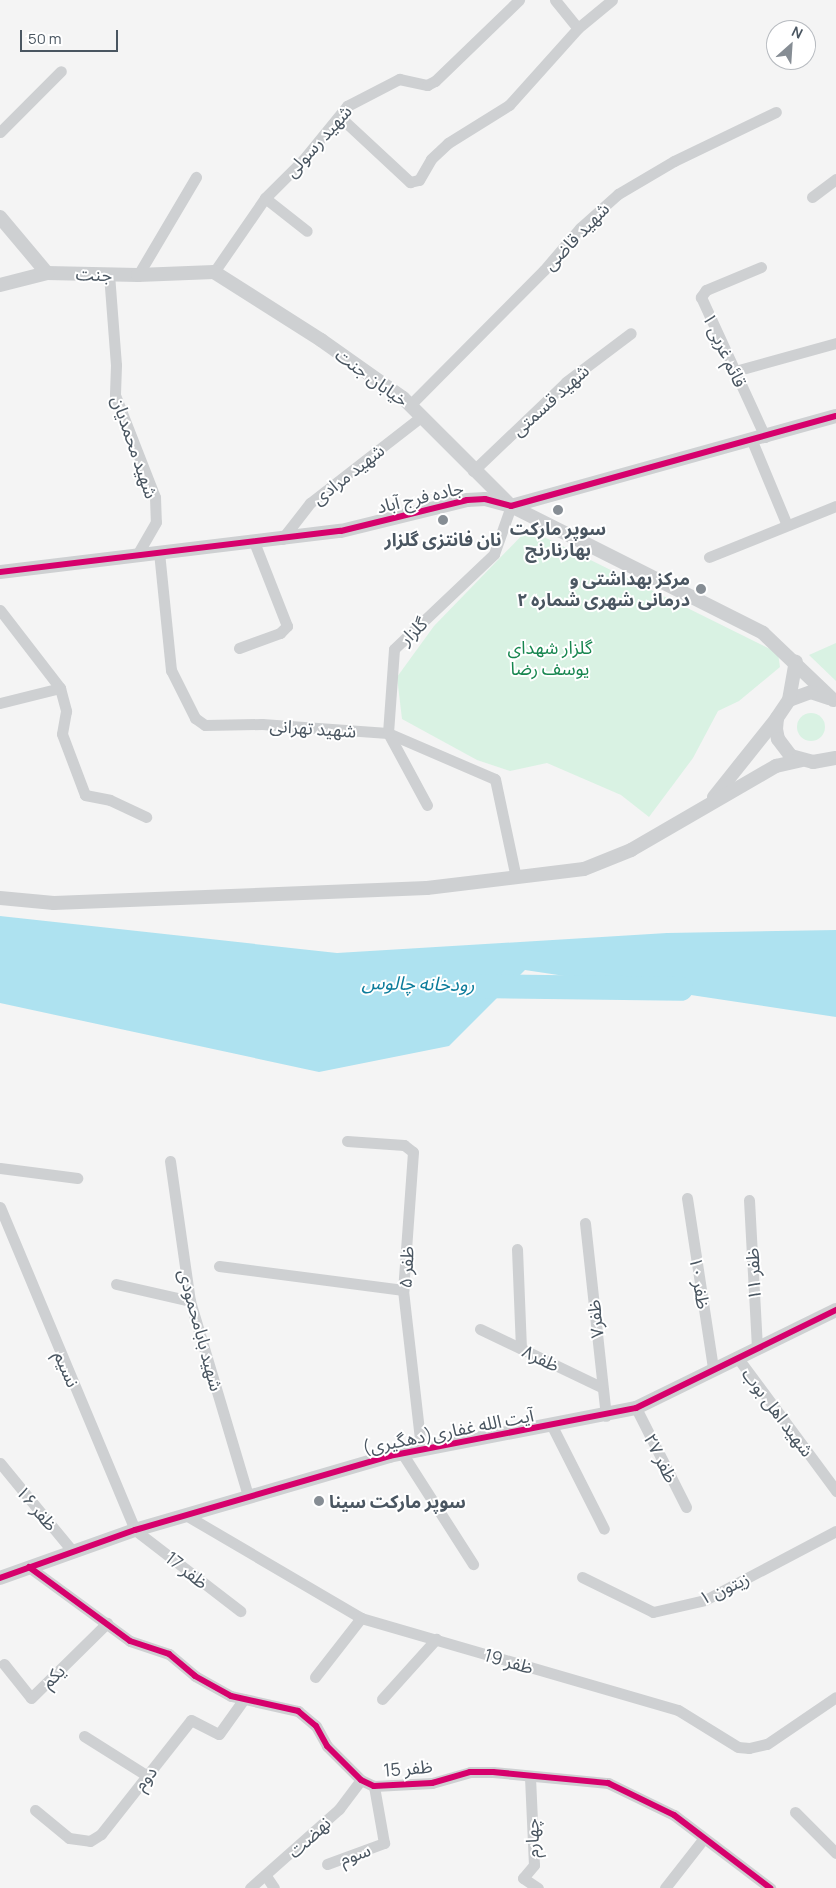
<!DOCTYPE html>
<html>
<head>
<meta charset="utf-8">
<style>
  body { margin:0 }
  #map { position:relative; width:836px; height:1888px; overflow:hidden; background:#f4f4f4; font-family:Manrope,"Noto Sans Arabic",sans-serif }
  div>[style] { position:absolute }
  .green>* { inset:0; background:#d9f2e3 }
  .round { border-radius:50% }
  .water>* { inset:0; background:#aee2f0 }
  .river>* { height:24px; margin:-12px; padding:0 12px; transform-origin:12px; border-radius:12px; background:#aee2f0 }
  .minor>* { height:11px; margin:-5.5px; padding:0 5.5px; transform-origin:5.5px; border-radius:5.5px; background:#ced0d2 }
  .tertiary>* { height:14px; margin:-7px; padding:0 7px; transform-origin:7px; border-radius:7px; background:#ced0d2 }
  .cycleway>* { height:6px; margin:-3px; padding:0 3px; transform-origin:3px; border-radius:3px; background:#d6006c }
  .dots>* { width:14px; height:14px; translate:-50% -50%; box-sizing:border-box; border:2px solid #fff; border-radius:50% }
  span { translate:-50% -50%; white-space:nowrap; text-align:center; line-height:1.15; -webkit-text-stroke:4px #fff; paint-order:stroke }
  .street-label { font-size:18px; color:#4a5661 }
  .poi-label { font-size:18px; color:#4a5661; font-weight:700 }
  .right { translate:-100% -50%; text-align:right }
  .left { translate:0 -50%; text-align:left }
  .park-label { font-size:18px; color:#17864f }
  .water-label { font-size:19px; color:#0c7c9b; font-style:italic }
  .north { position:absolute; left:766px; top:20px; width:50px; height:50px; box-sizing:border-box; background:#fff; border:1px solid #b7bbc0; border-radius:50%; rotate:26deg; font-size:14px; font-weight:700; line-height:20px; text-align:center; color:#4a5661 }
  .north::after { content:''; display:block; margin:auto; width:18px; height:22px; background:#868d94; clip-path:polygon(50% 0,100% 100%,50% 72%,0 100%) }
  .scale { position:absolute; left:20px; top:30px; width:98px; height:22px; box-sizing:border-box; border:2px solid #4a5661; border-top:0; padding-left:6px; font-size:15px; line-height:18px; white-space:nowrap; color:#4a5661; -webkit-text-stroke:4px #fff; paint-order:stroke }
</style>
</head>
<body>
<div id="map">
  <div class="green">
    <div style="clip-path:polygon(528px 529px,778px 653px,780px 667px,739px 701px,718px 711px,693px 758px,649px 817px,621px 795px,547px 763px,510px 771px,477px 760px,402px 719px,397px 677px,434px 626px)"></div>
    <div style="clip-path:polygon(836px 643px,836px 681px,809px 655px)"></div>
    <div class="round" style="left:797px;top:713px;width:28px;height:28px"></div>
  </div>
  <div class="water">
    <div style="clip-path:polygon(0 916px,337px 953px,667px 933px,836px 930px,836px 1017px,525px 970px,449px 1046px,319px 1072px,0 1003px)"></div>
  </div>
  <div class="river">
    <div style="left:477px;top:986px;width:204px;rotate:0.8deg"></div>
  </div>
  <div class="minor">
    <div style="left:555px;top:0;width:36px;rotate:51deg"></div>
    <div style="left:340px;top:117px;width:96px;rotate:42.9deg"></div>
    <div style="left:410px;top:182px;width:9px;rotate:-13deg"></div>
    <div style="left:419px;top:180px;width:24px;rotate:-60deg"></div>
    <div style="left:431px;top:159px;width:23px;rotate:-43deg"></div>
    <div style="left:448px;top:143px;width:72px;rotate:-31.9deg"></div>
    <div style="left:509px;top:105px;width:103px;rotate:-48.1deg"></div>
    <div style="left:578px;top:28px;width:44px;rotate:-39.5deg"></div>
    <div style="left:0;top:132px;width:86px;rotate:-45deg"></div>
    <div style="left:812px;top:197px;width:30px;rotate:-37deg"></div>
    <div style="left:265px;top:198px;width:53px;rotate:38.2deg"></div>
    <div style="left:761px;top:267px;width:60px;rotate:157.3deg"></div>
    <div style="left:706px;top:290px;width:9px;rotate:126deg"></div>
    <div style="left:701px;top:297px;width:154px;rotate:65.4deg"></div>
    <div style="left:214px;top:272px;width:90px;rotate:-55.4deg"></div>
    <div style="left:265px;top:198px;width:54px;rotate:-45deg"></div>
    <div style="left:303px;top:160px;width:70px;rotate:-50.8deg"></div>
    <div style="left:347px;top:106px;width:59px;rotate:-27.4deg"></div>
    <div style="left:399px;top:79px;width:29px;rotate:12deg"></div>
    <div style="left:427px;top:85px;width:9px;rotate:-27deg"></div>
    <div style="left:435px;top:81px;width:117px;rotate:-44deg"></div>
    <div style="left:109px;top:274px;width:91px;rotate:85.6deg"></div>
    <div style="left:116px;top:365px;width:30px;rotate:92deg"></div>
    <div style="left:115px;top:395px;width:110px;rotate:68.6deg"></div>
    <div style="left:155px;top:497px;width:25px;rotate:88deg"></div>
    <div style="left:156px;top:522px;width:38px;rotate:120deg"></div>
    <div style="left:138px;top:275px;width:114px;rotate:-59.4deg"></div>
    <div style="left:735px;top:371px;width:105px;rotate:-15.5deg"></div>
    <div style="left:410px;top:405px;width:190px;rotate:-45.2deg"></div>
    <div style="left:544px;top:270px;width:55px;rotate:-49.4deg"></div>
    <div style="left:580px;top:228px;width:51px;rotate:-41.8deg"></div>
    <div style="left:618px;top:194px;width:65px;rotate:-30.5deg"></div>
    <div style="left:674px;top:161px;width:113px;rotate:-25.7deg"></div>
    <div style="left:752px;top:441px;width:91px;rotate:67.4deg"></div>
    <div style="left:473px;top:471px;width:129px;rotate:-43.7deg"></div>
    <div style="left:566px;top:382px;width:81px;rotate:-37deg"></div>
    <div style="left:282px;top:539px;width:46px;rotate:-52.1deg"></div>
    <div style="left:310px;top:503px;width:142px;rotate:-37.8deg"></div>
    <div style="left:159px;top:552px;width:119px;rotate:84.2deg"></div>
    <div style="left:171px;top:670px;width:54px;rotate:63.4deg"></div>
    <div style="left:195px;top:718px;width:12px;rotate:35deg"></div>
    <div style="left:205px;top:725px;width:57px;rotate:-1deg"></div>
    <div style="left:262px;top:724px;width:126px;rotate:4.1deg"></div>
    <div style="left:388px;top:733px;width:116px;rotate:23.3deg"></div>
    <div style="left:495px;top:779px;width:101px;rotate:78deg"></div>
    <div style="left:709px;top:557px;width:137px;rotate:-21.9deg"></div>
    <div style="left:0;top:610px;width:98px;rotate:52.4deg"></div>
    <div style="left:60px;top:688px;width:24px;rotate:75deg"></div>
    <div style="left:66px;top:711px;width:23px;rotate:100deg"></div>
    <div style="left:62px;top:734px;width:65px;rotate:69.3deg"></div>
    <div style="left:85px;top:795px;width:25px;rotate:11deg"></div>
    <div style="left:110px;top:800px;width:40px;rotate:25deg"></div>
    <div style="left:239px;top:648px;width:44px;rotate:-20.1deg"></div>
    <div style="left:280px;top:633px;width:10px;rotate:-45deg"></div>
    <div style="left:287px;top:626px;width:90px;rotate:-111.4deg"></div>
    <div style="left:0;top:703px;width:62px;rotate:-14deg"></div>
    <div style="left:427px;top:805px;width:82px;rotate:-118.4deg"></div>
    <div style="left:388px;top:733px;width:84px;rotate:-85.9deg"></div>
    <div style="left:394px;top:649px;width:138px;rotate:-43.5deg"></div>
    <div style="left:494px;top:554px;width:51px;rotate:-70.5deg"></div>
    <div style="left:347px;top:1141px;width:57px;rotate:4deg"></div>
    <div style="left:404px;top:1145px;width:11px;rotate:38deg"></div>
    <div style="left:413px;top:1152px;width:138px;rotate:94.1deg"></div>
    <div style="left:403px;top:1290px;width:160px;rotate:83.5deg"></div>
    <div style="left:170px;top:1161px;width:141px;rotate:81.9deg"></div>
    <div style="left:190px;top:1301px;width:202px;rotate:73.4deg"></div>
    <div style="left:0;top:1168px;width:78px;rotate:7.4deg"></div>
    <div style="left:687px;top:1198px;width:172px;rotate:81.3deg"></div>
    <div style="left:749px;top:1200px;width:147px;rotate:86.9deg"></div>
    <div style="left:0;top:1207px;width:350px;rotate:67.3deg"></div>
    <div style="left:135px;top:1530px;width:133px;rotate:37.6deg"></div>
    <div style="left:585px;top:1223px;width:194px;rotate:83.8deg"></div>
    <div style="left:517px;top:1249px;width:99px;rotate:87.7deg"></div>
    <div style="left:219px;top:1266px;width:186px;rotate:7.4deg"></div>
    <div style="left:116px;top:1284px;width:76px;rotate:12.9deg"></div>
    <div style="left:480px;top:1329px;width:134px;rotate:25.6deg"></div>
    <div style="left:737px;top:1357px;width:167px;rotate:53.5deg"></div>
    <div style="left:636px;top:1408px;width:111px;rotate:63.2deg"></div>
    <div style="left:552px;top:1426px;width:115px;rotate:63.2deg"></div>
    <div style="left:402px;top:1453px;width:132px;rotate:57.4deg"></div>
    <div style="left:0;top:1463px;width:115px;rotate:50.6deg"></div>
    <div style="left:184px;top:1514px;width:205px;rotate:30.4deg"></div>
    <div style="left:361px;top:1618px;width:330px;rotate:16.2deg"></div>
    <div style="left:678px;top:1710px;width:70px;rotate:31.7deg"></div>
    <div style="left:738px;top:1747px;width:11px;rotate:5deg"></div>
    <div style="left:749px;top:1748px;width:18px;rotate:-13deg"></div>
    <div style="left:767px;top:1744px;width:83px;rotate:-34.3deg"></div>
    <div style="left:29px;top:1567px;width:125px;rotate:36.2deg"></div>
    <div style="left:130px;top:1641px;width:41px;rotate:18.4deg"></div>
    <div style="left:169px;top:1654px;width:34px;rotate:40deg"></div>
    <div style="left:195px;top:1676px;width:41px;rotate:29.1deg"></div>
    <div style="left:231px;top:1696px;width:69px;rotate:12.6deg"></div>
    <div style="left:298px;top:1711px;width:23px;rotate:40deg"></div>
    <div style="left:316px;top:1726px;width:23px;rotate:61deg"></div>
    <div style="left:327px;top:1746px;width:48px;rotate:45deg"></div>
    <div style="left:361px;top:1780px;width:14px;rotate:25deg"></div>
    <div style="left:374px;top:1786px;width:58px;rotate:-3deg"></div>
    <div style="left:432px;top:1783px;width:40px;rotate:-16deg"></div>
    <div style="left:470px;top:1772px;width:23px"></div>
    <div style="left:493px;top:1772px;width:116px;rotate:5.5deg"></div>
    <div style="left:608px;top:1783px;width:73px;rotate:25.9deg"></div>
    <div style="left:674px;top:1815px;width:121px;rotate:37.2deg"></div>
    <div style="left:582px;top:1577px;width:79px;rotate:26.2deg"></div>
    <div style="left:653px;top:1612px;width:53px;rotate:-13deg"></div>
    <div style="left:705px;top:1600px;width:148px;rotate:-27.8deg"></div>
    <div style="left:4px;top:1664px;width:43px;rotate:51.5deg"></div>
    <div style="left:31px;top:1698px;width:107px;rotate:-44.6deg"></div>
    <div style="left:315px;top:1677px;width:75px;rotate:-52.1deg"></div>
    <div style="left:382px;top:1699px;width:81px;rotate:-48deg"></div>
    <div style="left:84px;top:1736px;width:73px;rotate:32.2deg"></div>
    <div style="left:530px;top:1777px;width:88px;rotate:87.4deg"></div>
    <div style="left:534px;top:1865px;width:17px;rotate:130deg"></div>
    <div style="left:523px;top:1878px;width:18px;rotate:34deg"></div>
    <div style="left:35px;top:1810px;width:44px;rotate:39.5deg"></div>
    <div style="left:69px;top:1838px;width:21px;rotate:8deg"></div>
    <div style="left:90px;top:1841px;width:13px;rotate:-32deg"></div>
    <div style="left:101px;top:1834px;width:145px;rotate:-51.7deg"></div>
    <div style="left:191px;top:1720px;width:31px;rotate:27deg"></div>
    <div style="left:219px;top:1734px;width:43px;rotate:-54.5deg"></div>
    <div style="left:795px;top:1812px;width:58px;rotate:45deg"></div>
    <div style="left:327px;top:1864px;width:61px;rotate:-20.2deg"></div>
    <div style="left:384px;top:1843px;width:58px;rotate:-100deg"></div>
    <div style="left:266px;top:1876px;width:14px;rotate:56deg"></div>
    <div style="left:250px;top:1888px;width:119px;rotate:-41.6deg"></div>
    <div style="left:339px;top:1809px;width:36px;rotate:-53deg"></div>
    <div style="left:665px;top:1888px;width:63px;rotate:-52deg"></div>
  </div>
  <div class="tertiary">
    <div style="left:0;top:217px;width:73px;rotate:50deg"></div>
    <div style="left:47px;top:273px;width:91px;rotate:1.3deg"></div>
    <div style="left:138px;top:275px;width:76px;rotate:-2.3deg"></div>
    <div style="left:214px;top:272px;width:127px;rotate:32.4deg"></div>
    <div style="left:321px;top:340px;width:100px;rotate:35.3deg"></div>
    <div style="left:403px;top:398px;width:153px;rotate:45deg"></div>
    <div style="left:511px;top:506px;width:282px;rotate:26.7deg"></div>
    <div style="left:763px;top:633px;width:97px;rotate:43.7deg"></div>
    <div style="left:0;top:285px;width:49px;rotate:-14.3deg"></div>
    <div style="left:0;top:572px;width:343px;rotate:-6.9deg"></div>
    <div style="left:341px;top:531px;width:130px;rotate:-13.8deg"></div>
    <div style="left:467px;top:500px;width:18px;rotate:-3deg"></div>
    <div style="left:485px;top:499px;width:27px;rotate:15deg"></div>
    <div style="left:511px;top:506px;width:337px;rotate:-15.5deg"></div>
    <div style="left:829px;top:698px;width:19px;rotate:-162deg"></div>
    <div style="left:811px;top:692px;width:23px;rotate:160deg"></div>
    <div style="left:789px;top:700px;width:22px;rotate:124deg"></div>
    <div style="left:777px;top:718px;width:11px;rotate:95deg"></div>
    <div style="left:776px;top:729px;width:10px;rotate:79deg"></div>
    <div style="left:778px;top:739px;width:21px;rotate:53deg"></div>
    <div style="left:791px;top:756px;width:23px;rotate:15deg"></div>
    <div style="left:813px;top:762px;width:23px;rotate:-10deg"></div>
    <div style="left:789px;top:700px;width:39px;rotate:-80deg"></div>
    <div style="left:714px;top:797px;width:101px;rotate:-51.4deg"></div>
    <div style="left:0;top:898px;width:54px;rotate:5.3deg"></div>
    <div style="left:54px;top:903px;width:373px;rotate:-2.3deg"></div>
    <div style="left:427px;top:888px;width:158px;rotate:-6.9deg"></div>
    <div style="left:584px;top:869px;width:51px;rotate:-22deg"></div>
    <div style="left:631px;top:850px;width:168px;rotate:-30.1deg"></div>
    <div style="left:776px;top:766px;width:26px;rotate:-13deg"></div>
    <div style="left:0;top:1578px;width:143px;rotate:-19.6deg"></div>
    <div style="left:135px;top:1530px;width:265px;rotate:-16.2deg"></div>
    <div style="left:389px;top:1456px;width:252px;rotate:-11deg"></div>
    <div style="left:636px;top:1408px;width:223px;rotate:-26.1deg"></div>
  </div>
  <div class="cycleway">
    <div style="left:0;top:572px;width:343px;rotate:-6.9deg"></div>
    <div style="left:341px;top:531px;width:130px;rotate:-13.8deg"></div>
    <div style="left:467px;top:500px;width:18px;rotate:-3deg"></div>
    <div style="left:485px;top:499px;width:27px;rotate:15deg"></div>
    <div style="left:511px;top:506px;width:337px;rotate:-15.5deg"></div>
    <div style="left:29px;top:1567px;width:125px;rotate:36.2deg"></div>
    <div style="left:130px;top:1641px;width:41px;rotate:18.4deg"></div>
    <div style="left:169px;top:1654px;width:34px;rotate:40deg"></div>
    <div style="left:195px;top:1676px;width:41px;rotate:29.1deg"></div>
    <div style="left:231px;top:1696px;width:69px;rotate:12.6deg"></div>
    <div style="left:298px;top:1711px;width:23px;rotate:40deg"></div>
    <div style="left:316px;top:1726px;width:23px;rotate:61deg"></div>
    <div style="left:327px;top:1746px;width:48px;rotate:45deg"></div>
    <div style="left:361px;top:1780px;width:14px;rotate:25deg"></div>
    <div style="left:374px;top:1786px;width:58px;rotate:-3deg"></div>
    <div style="left:432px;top:1783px;width:40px;rotate:-16deg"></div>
    <div style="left:470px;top:1772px;width:23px"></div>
    <div style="left:493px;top:1772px;width:116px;rotate:5.5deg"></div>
    <div style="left:608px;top:1783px;width:73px;rotate:25.9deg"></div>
    <div style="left:674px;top:1815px;width:121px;rotate:37.2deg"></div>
    <div style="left:0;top:1578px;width:143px;rotate:-19.6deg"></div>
    <div style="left:135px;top:1530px;width:265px;rotate:-16.2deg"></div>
    <div style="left:389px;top:1456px;width:252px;rotate:-11deg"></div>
    <div style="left:636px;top:1408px;width:223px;rotate:-26.1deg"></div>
  </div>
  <div class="dots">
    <div style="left:558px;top:510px;background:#868d94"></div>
    <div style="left:443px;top:520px;background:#868d94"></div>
    <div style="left:701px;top:589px;background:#868d94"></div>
    <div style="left:319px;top:1501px;background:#868d94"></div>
  </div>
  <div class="street-label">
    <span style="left:318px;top:141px;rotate:-48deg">شهید رسولی</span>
    <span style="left:576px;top:236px;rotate:-46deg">شهید قاضی</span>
    <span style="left:94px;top:274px;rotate:2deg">جنت</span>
    <span style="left:725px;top:350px;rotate:65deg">قائم غربی ۱</span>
    <span style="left:372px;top:377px;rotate:36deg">خیابان جنت</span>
    <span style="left:550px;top:400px;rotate:-42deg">شهید قسمتی</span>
    <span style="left:135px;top:447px;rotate:71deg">شهید محمدیان</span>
    <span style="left:348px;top:474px;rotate:-38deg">شهید مرادی</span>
    <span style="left:420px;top:497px;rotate:-13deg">جاده فرج آباد</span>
    <span style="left:413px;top:631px;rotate:-44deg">گلزار</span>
    <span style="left:313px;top:728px;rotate:4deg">شهید تهرانی</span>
    <span style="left:406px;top:1267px;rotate:-87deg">ظفر ۵</span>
    <span style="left:753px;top:1274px;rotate:-93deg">ظفر ۱۱</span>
    <span style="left:700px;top:1283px;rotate:81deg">ظفر ۱۰</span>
    <span style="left:595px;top:1319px;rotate:-96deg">ظفر۷</span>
    <span style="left:201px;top:1330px;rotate:75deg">شهید بابامحمودی</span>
    <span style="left:541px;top:1358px;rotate:26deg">ظفر۸</span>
    <span style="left:67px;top:1369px;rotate:67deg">نسیم</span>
    <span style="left:778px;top:1412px;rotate:53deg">شهید اهل بوب</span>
    <span style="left:448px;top:1431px;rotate:-11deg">آیت الله غفاری(دهگیری)</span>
    <span style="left:661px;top:1458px;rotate:63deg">ظفر ۲۷</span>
    <span style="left:37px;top:1508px;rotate:50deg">ظفر ۱۶</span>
    <span style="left:187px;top:1570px;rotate:38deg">ظفر 17</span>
    <span style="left:724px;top:1588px;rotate:-25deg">زیتون ۱</span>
    <span style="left:509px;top:1661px;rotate:16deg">ظفر 19</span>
    <span style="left:53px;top:1676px;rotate:-44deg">یکم</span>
    <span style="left:408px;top:1768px;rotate:-5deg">ظفر 15</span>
    <span style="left:145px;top:1778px;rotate:-52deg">دوم</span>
    <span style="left:309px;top:1837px;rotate:-43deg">نهضت</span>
    <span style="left:532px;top:1838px;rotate:-91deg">چهارم</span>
    <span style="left:355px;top:1854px;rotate:-20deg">سوم</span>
  </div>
  <div class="poi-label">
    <span style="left:558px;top:539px">سوپر مارکت<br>بهارنارنج</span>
    <span style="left:443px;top:539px">نان فانتزی گلزار</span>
    <span class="right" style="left:690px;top:589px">مرکز بهداشتی و<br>درمانی شهری شماره ۲</span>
    <span class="left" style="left:329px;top:1501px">سوپر مارکت سینا</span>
  </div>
  <div class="park-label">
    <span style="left:550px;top:658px">گلزار شهدای<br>یوسف رضا</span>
  </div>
  <div class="water-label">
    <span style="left:418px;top:984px;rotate:1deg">رودخانه چالوس</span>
  </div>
  <div class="north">N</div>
  <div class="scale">50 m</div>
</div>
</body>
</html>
